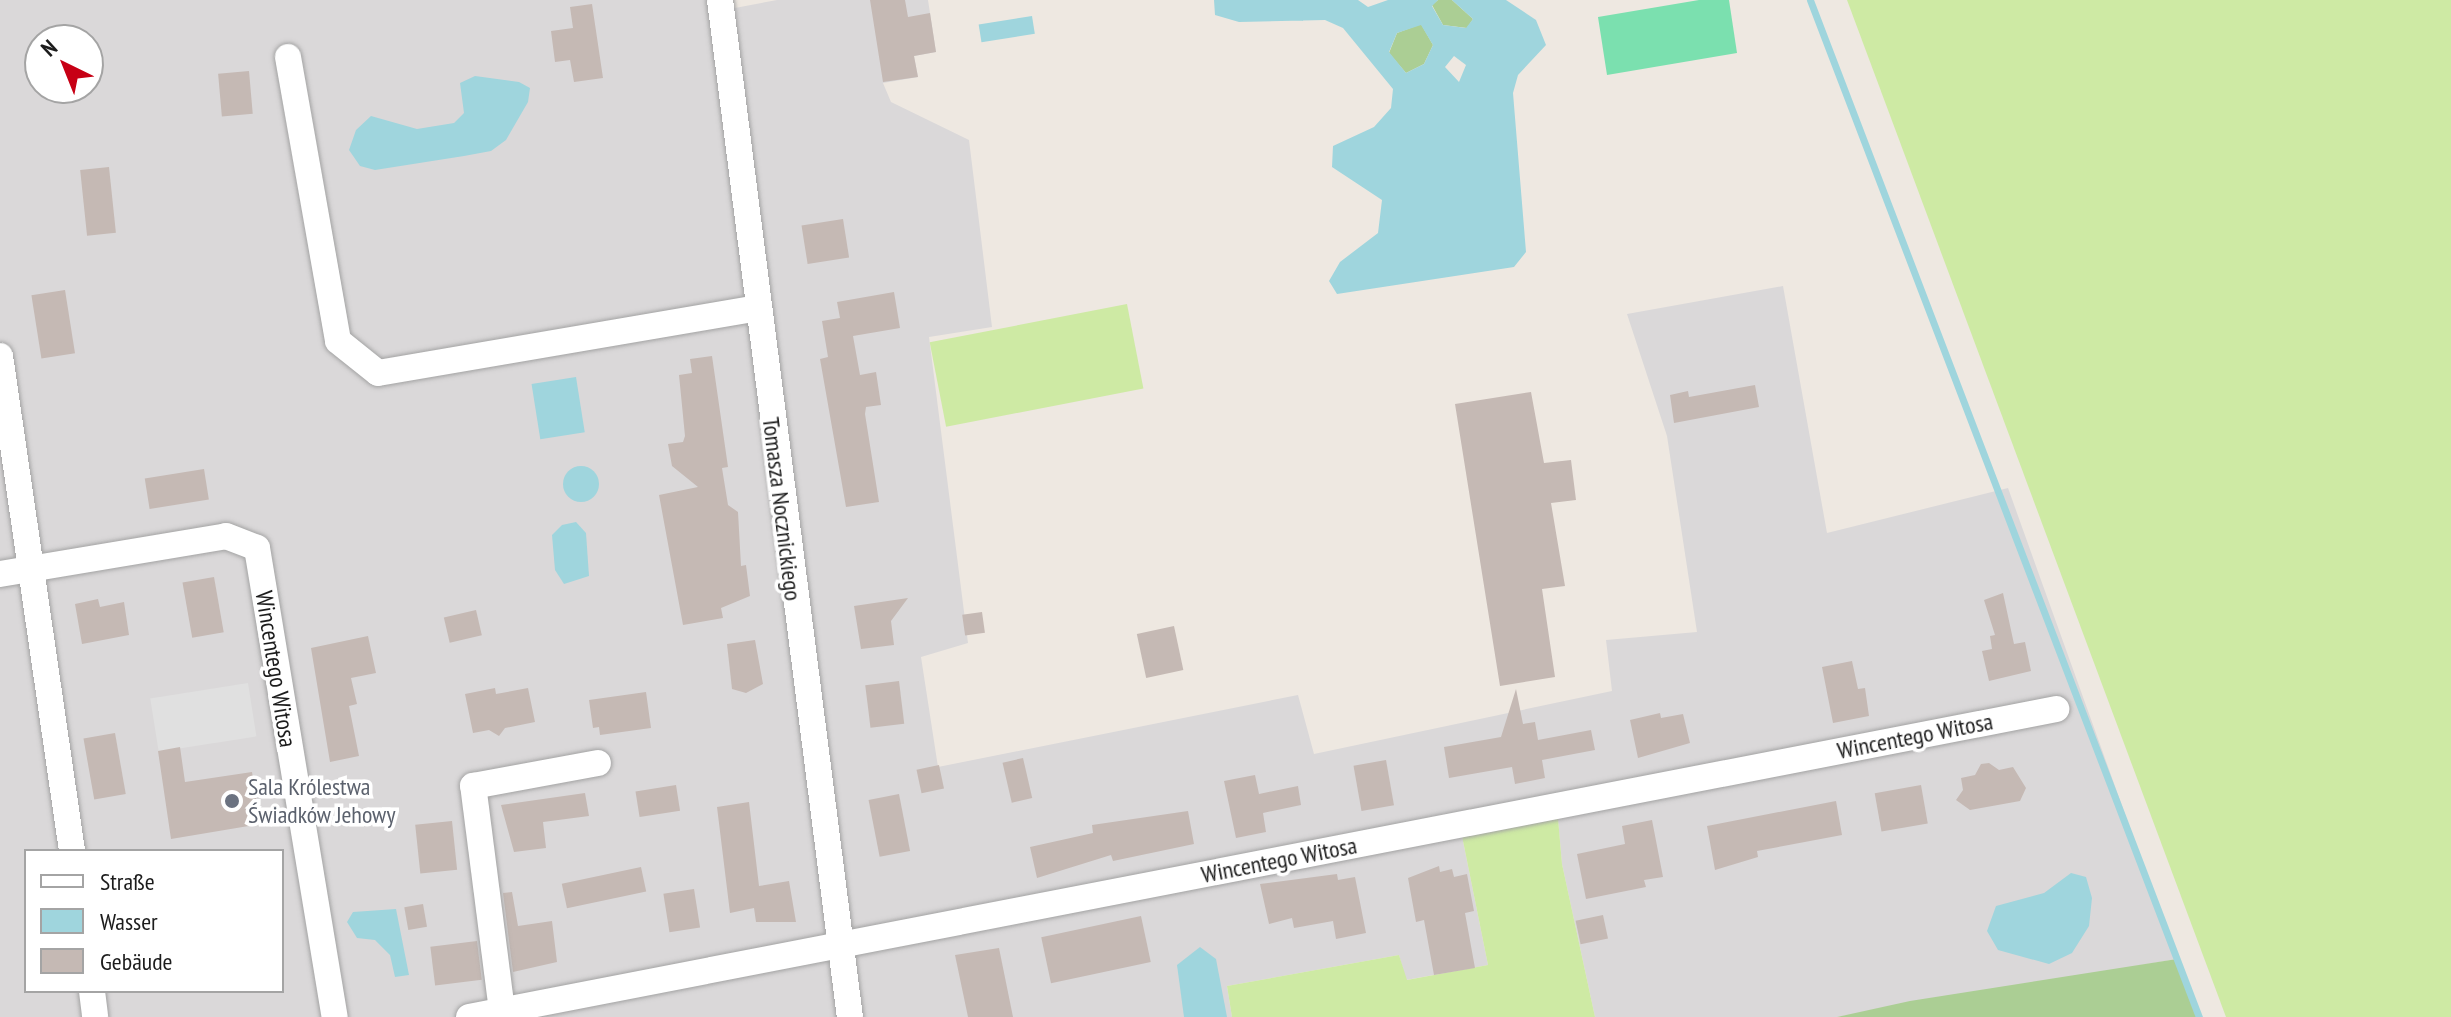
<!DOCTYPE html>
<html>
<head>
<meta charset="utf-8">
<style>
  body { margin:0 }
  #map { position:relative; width:2451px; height:1017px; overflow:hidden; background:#eee8e1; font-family:"PT Sans Narrow",sans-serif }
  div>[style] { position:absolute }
  .residential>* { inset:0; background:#dad8d9 }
  .grass>* { inset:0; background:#ceeaa4; transform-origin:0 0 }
  .forest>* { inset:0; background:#abce94 }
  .pitch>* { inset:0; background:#7be0af }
  .parking>* { inset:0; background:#e0e0e0; transform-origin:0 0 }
  .water>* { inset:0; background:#9fd5dd; transform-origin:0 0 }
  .round { border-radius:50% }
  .stream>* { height:7px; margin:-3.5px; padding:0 3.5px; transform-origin:3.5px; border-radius:3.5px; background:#9fd5dd }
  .building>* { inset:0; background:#c5b9b4; transform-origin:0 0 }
  .roads { filter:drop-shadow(0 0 2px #a3a3a3) drop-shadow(0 0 2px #a3a3a3) }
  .street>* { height:26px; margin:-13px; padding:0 13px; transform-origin:13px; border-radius:13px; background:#fff }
  .dots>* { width:22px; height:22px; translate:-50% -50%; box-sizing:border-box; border:4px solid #fff; border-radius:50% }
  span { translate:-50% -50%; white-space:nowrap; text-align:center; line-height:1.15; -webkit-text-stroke:7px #fff; paint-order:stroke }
  .street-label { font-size:24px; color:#1c1c1c }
  .worship-label { font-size:24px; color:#5b616d }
  .left { translate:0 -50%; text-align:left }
  .legend { position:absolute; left:24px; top:849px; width:260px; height:144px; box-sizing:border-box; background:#fff; border:2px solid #a4a4a4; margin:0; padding:10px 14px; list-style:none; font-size:24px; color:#1c1c1c }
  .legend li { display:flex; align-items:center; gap:16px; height:40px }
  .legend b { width:40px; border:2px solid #a4a4a4 }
  .north { position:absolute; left:24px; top:24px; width:80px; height:80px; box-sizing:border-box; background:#fff; border:2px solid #a4a4a4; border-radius:50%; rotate:317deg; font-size:22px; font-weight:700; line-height:32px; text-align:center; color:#1c1c1c }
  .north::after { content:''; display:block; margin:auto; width:28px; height:36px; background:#c70015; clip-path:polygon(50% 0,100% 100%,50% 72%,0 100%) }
</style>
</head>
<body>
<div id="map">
  <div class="residential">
    <div style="clip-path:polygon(evenodd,0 0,717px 0,719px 11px,777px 0,928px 0,936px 52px,914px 56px,918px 77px,883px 83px,891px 102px,969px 140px,992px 327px,929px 337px,968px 643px,921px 657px,938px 767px,1298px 695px,1314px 754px,1612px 691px,1606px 640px,1697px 632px,1667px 436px,1627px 314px,1783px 286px,1827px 533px,2008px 488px,2177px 959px,1837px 1017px,1595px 1017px,1562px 864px,1557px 808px,1461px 831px,1488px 965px,1406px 980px,1399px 955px,1227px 986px,1232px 1017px,0 1017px,0 0,40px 40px,88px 40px,88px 88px,40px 88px,40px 40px,0 0,26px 851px,282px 851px,282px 991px,26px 991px,26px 851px)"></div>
  </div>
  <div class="grass">
    <div style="clip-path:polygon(1847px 0,2451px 0,2451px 1017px,2226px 1017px)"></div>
    <div style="left:1127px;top:304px;width:86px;height:201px;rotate:79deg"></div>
    <div style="clip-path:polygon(1557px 807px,1562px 864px,1595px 1017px,1232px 1017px,1227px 986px,1399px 955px,1407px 980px,1488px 965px,1461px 831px)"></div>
  </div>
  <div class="forest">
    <div style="clip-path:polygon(1438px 0,1452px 0,1473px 19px,1467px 28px,1443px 25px,1432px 5px)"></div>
    <div style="clip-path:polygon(1421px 24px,1433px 45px,1424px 64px,1406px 73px,1389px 53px,1397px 33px)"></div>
    <div style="clip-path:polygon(2177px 959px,2201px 1017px,1837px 1017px,1910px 1001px)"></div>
  </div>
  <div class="pitch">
    <div style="clip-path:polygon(1699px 0,1729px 0,1737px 53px,1607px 75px,1598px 17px)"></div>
  </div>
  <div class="parking">
    <div style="left:248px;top:683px;width:54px;height:99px;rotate:81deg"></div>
  </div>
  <div class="water">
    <div style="clip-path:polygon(evenodd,1214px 0,1358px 0,1368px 7px,1388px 0,1438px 0,1432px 6px,1443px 25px,1466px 28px,1473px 19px,1452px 0,1506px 0,1536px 20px,1546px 45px,1518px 75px,1513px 93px,1526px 252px,1514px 267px,1337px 294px,1329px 281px,1340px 262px,1378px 233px,1382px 200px,1332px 167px,1333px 146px,1374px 127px,1391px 108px,1393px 89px,1343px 28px,1325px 20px,1239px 22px,1215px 15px,1214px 0,1421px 25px,1433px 45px,1424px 64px,1406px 73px,1389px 52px,1397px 33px,1421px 25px,1214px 0,1454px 56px,1466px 65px,1459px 82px,1445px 67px,1454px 56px)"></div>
    <div style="left:1032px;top:16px;width:18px;height:54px;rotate:81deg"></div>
    <div style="clip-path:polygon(475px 76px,519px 82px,530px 88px,528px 102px,506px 140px,491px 151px,464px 156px,375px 170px,360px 166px,349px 150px,356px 130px,371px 116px,417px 129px,454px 123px,464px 113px,460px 83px)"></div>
    <div style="left:576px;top:377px;width:56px;height:45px;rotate:81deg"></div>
    <div class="round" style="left:563px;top:466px;width:36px;height:36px"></div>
    <div style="clip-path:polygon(576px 522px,586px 533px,589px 576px,564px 584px,555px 570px,552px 535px,562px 525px)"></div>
    <div style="clip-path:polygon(2071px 873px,2086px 877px,2092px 898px,2089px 926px,2072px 953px,2049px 964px,1998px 950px,1987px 931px,1996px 906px,2044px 893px)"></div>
    <div style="clip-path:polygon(396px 909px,409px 975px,395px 977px,390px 955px,375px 940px,357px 938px,347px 922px,353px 912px)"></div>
    <div style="clip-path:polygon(1200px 947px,1216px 959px,1227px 1017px,1184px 1017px,1177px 965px)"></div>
  </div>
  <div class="stream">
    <div style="left:1810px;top:0;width:1089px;rotate:69.07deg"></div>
  </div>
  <div class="building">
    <div style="clip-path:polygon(870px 0,905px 0,908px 17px,930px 13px,936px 52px,914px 56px,918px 77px,883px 82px)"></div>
    <div style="clip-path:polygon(592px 4px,603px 78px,574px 82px,570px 60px,555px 62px,551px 31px,573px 28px,570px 7px)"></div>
    <div style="left:249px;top:71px;width:43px;height:31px;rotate:85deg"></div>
    <div style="left:109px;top:167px;width:66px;height:29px;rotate:84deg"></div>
    <div style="left:843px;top:219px;width:39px;height:42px;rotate:81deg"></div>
    <div style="left:65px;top:290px;width:64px;height:34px;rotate:81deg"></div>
    <div style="clip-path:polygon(894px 292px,900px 328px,853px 336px,860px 375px,876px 372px,881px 405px,866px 407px,865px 414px,879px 502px,846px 507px,820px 359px,828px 357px,822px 321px,840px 318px,837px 302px)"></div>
    <div style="clip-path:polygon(712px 356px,728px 467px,722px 468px,728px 505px,738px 512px,741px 566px,746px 565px,750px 596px,721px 608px,723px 618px,683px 625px,659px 495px,698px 487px,672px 466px,668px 444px,683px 442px,685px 436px,679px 375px,692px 373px,690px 359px)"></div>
    <div style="clip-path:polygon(1755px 385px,1759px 407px,1674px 423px,1670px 395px,1688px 391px,1689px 397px)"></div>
    <div style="clip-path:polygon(1531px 392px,1544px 463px,1571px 460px,1576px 500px,1551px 503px,1565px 586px,1542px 589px,1555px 677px,1500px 686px,1455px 404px)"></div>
    <div style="left:204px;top:469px;width:31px;height:60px;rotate:81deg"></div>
    <div style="left:214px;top:577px;width:56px;height:32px;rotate:80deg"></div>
    <div style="clip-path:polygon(2003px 593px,2014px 644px,2025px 642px,2031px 671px,1989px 681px,1982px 651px,1992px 649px,1990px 636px,1995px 635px,1984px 600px)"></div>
    <div style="clip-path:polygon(908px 598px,891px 621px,894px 645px,861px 649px,854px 606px)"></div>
    <div style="clip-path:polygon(98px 599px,100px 607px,124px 602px,129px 635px,82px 644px,75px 604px)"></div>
    <div style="left:476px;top:610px;width:26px;height:33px;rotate:77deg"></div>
    <div style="left:982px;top:612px;width:21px;height:20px;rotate:82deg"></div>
    <div style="left:1174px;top:626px;width:45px;height:38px;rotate:78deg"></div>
    <div style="clip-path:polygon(368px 636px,376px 673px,351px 678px,357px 704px,349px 706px,359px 756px,330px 762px,311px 648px)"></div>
    <div style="clip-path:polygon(755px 640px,763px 684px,746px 693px,732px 689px,727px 644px)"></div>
    <div style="clip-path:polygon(1852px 661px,1858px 689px,1865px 688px,1869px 716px,1833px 723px,1822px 667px)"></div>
    <div style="left:899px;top:681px;width:43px;height:34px;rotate:83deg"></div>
    <div style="clip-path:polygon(495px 688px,496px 694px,528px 688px,535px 722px,505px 728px,499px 736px,489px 730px,473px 733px,465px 694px)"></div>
    <div style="clip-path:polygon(1516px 689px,1523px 724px,1535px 722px,1538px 740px,1591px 730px,1595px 750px,1542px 760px,1545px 778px,1515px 784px,1512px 767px,1449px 778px,1444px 747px,1501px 737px)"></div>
    <div style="clip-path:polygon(646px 692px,651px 728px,600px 735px,599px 727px,593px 728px,589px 700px)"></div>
    <div style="clip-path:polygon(1660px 713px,1661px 718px,1683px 714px,1690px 743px,1638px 758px,1630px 720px)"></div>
    <div style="left:115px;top:733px;width:62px;height:32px;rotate:80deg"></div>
    <div style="clip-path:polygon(180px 747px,185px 782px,252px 772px,260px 824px,171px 839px,158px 751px)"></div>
    <div style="left:1023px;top:758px;width:41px;height:21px;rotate:77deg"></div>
    <div style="left:1386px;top:760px;width:46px;height:33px;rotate:80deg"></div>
    <div style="clip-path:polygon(1989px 763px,1999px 770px,2013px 767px,2026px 788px,2020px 801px,1970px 810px,1956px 800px,1963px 790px,1961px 778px,1975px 775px,1981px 764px)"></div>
    <div style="left:939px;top:765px;width:24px;height:23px;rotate:78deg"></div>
    <div style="clip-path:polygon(1255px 775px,1259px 794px,1298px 786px,1301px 805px,1263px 813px,1266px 832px,1236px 838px,1224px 781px)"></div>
    <div style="left:676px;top:785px;width:26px;height:41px;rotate:81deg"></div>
    <div style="left:1921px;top:785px;width:39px;height:47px;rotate:80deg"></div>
    <div style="clip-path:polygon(585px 793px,589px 816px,543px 822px,546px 848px,514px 852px,501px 805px)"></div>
    <div style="left:899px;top:794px;width:58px;height:31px;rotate:79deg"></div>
    <div style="clip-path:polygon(1836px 801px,1842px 835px,1757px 851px,1758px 857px,1715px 870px,1707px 826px)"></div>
    <div style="clip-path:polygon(749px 802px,759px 886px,789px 881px,796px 922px,756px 922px,754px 908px,730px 913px,717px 807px)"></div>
    <div style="clip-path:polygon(1188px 811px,1194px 844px,1113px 861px,1111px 855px,1037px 878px,1030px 847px,1093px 833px,1092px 825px)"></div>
    <div style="clip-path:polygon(1652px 820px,1663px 877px,1644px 880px,1646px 887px,1586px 899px,1577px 854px,1625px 844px,1622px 826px)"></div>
    <div style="left:452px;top:821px;width:49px;height:37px;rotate:84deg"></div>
    <div style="clip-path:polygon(1439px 866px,1440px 872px,1452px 869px,1454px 877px,1467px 874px,1474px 911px,1465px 913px,1475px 968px,1434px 975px,1424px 920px,1416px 922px,1408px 878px)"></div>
    <div style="left:641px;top:867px;width:25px;height:81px;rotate:78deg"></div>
    <div style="clip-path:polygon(1337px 874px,1338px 880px,1355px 877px,1366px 933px,1336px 939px,1333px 921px,1294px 928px,1292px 918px,1269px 924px,1260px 884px)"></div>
    <div style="left:694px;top:889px;width:39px;height:31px;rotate:81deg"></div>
    <div style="clip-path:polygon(512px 892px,518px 926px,552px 921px,557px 962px,513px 972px,503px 893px)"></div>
    <div style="left:423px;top:904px;width:23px;height:19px;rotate:80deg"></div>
    <div style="left:1603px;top:915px;width:24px;height:28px;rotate:78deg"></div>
    <div style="left:1141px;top:916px;width:47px;height:102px;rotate:78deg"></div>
    <div style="left:477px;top:941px;width:39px;height:47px;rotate:83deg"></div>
    <div style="clip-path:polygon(999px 948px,1013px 1017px,968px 1017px,955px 955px)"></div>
  </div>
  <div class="roads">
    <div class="street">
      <div style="left:720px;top:0;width:1025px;rotate:82.72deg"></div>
      <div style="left:288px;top:57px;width:288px;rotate:80deg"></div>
      <div style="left:338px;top:341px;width:51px;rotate:38.7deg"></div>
      <div style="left:378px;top:373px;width:385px;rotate:-9.7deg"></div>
      <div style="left:0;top:356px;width:500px;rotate:81.72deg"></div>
      <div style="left:0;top:574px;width:229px;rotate:-9.5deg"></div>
      <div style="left:226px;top:536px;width:33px;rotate:21deg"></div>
      <div style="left:257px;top:548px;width:475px;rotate:80.6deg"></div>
      <div style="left:92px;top:991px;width:26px;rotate:83deg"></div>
      <div style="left:502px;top:1011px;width:227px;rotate:-97.3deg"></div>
      <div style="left:473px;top:786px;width:127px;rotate:-10.4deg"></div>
      <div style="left:469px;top:1017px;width:1617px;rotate:-10.98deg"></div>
    </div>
  </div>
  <div class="dots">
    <div style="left:232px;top:801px;background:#6b7280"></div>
  </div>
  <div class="street-label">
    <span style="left:782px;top:509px;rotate:83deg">Tomasza Nocznickiego</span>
    <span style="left:276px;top:669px;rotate:81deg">Wincentego Witosa</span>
    <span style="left:1915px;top:736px;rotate:-11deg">Wincentego Witosa</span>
    <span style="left:1279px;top:860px;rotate:-11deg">Wincentego Witosa</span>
  </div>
  <div class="worship-label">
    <span class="left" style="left:248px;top:801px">Sala Królestwa<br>Świadków Jehowy</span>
  </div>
  <ul class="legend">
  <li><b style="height:10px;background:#fff"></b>Straße</li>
  <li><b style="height:22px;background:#9fd5dd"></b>Wasser</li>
  <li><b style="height:22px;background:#c5b9b4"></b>Gebäude</li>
  </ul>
  <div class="north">N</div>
</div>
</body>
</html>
